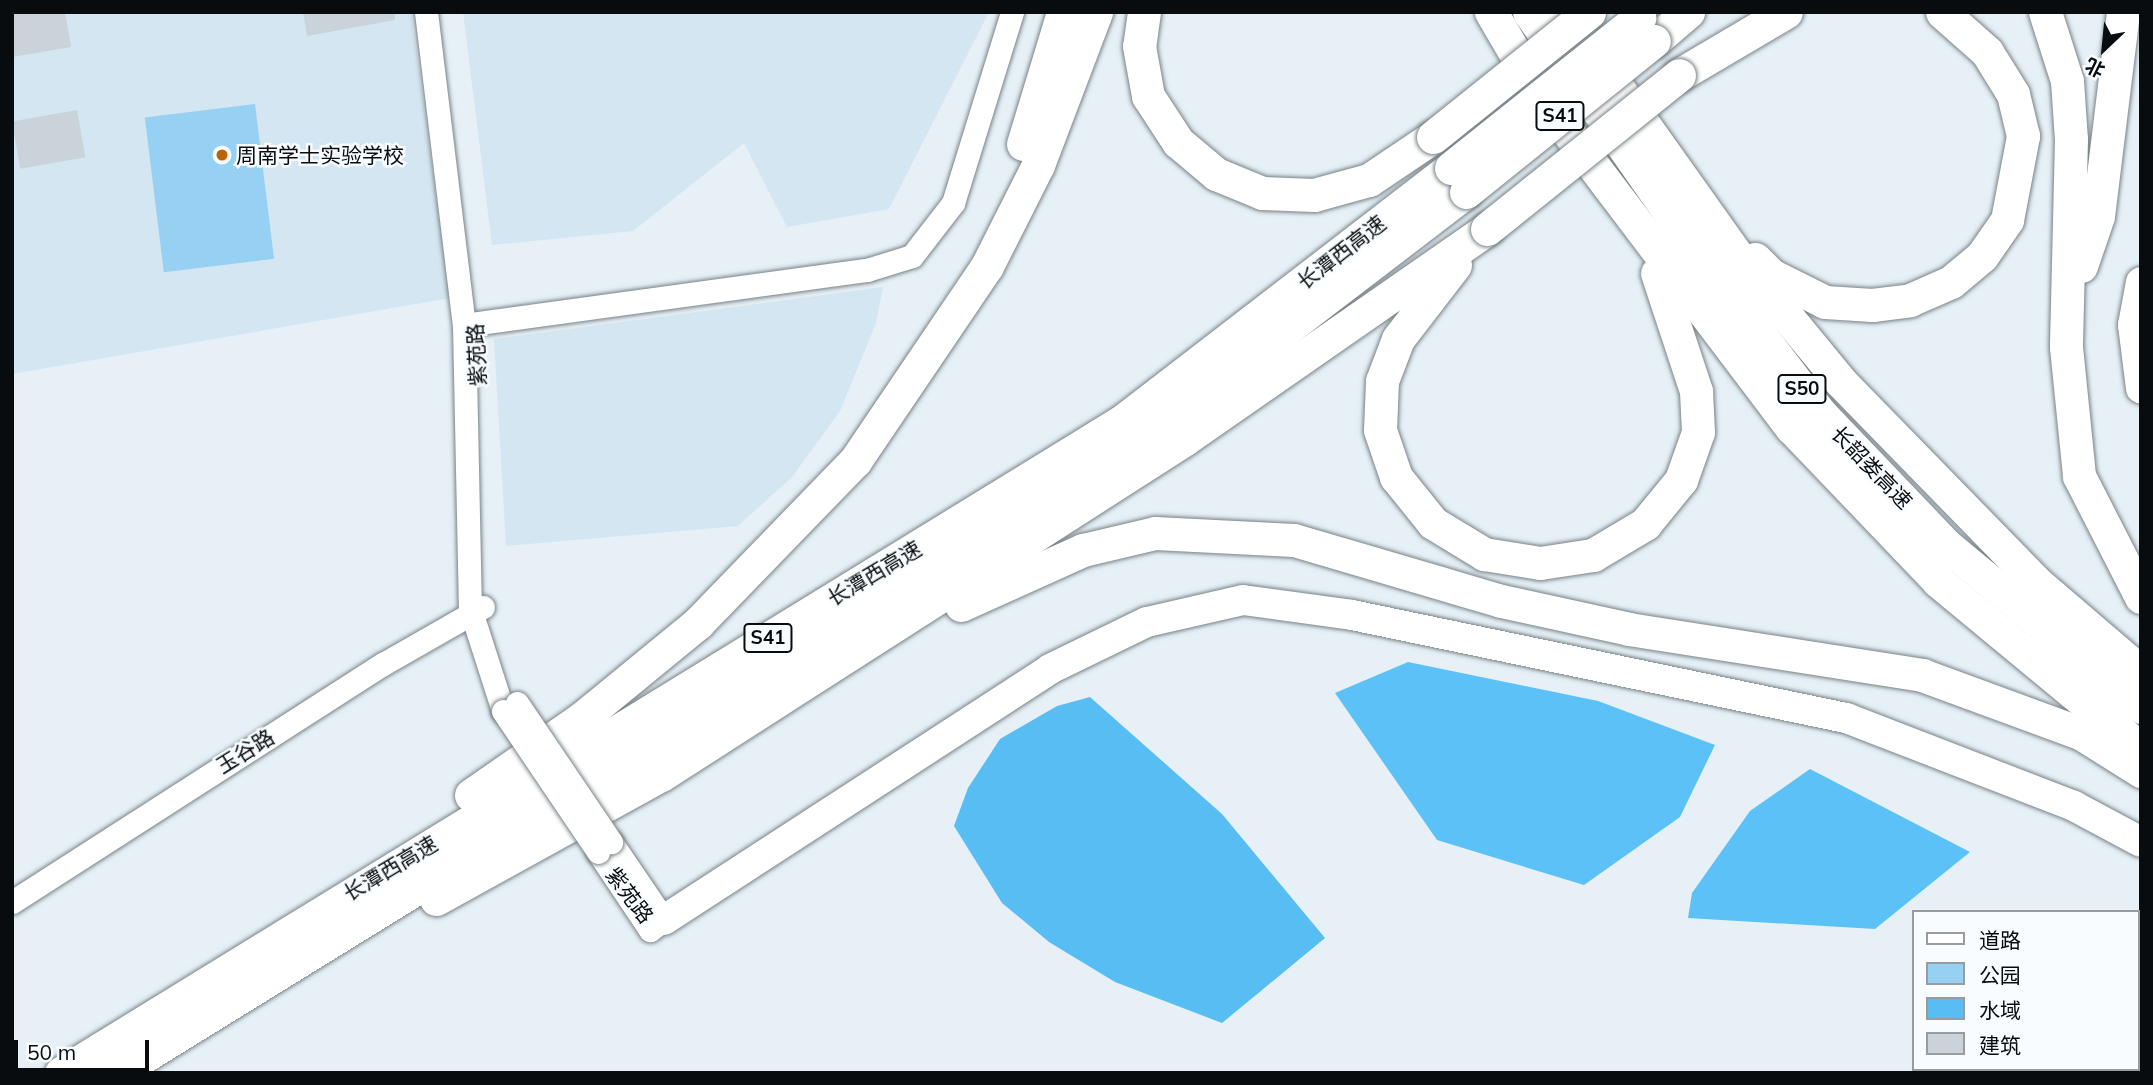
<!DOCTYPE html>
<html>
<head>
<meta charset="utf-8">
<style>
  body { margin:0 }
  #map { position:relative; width:2153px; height:1085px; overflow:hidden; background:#e6f0f6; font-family:Mulish,"Noto Sans SC",sans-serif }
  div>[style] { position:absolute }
  .built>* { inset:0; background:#d4e6f1 }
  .green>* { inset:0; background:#96d0f3; transform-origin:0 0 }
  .forest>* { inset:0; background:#5cc1f7 }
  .water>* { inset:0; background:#58bdf3 }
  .building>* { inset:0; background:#c9d3d9; transform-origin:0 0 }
  .roads { filter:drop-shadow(0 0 2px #798287) drop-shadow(0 0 2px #798287) }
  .tertiary>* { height:23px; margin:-11.5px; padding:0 11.5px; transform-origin:11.5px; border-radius:11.5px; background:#fff }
  .trunk>* { height:30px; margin:-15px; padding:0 15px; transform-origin:15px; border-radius:15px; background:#fff }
  .motorway>* { height:33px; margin:-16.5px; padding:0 16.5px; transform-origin:16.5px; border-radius:16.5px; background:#fff }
  .bridges { filter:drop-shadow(0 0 2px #798287) drop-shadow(0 0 2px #798287) }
  .tertiary-bridge>* { height:23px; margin:-11.5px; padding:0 11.5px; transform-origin:11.5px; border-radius:11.5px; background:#fff }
  .motorway-bridge>* { height:33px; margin:-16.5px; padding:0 16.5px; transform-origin:16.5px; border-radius:16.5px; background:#fff }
  .dots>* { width:19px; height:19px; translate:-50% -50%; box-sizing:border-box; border:4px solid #f8fcfe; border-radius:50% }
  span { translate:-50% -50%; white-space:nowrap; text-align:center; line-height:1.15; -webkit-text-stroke:5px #f8fcfe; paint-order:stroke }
  .shield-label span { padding:2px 5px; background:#f8fcfe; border:2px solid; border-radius:5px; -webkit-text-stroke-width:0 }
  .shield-label { font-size:19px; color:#090c0e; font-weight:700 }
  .poi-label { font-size:21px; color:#090c0e }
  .left { translate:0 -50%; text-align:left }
  .street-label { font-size:21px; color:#090c0e }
  .frame { position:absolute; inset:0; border:14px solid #090c0e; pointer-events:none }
  .legend { position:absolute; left:1912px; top:910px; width:228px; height:161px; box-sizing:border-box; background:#f8fcfe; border:2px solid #989c9e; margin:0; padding:9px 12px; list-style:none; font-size:21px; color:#090c0e }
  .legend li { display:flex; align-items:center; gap:14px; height:35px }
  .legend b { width:35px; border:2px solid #989c9e }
  .north { position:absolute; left:2069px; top:14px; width:70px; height:70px; -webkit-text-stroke:5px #f8fcfe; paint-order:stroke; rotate:206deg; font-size:19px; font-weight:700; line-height:28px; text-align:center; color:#090c0e }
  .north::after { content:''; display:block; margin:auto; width:24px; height:32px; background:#090c0e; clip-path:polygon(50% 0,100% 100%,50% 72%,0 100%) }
  .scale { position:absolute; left:14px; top:1040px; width:135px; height:32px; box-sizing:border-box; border:4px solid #090c0e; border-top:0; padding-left:9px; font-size:21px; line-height:24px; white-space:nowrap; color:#090c0e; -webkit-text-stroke:5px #f8fcfe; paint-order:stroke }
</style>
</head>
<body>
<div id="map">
  <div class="built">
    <div style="clip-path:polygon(12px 12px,411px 12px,450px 298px,12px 374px)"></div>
    <div style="clip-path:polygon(463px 12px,989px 12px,889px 209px,787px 227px,744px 143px,633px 231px,492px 245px)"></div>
    <div style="clip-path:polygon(883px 287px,876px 323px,840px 411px,792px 477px,738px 526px,506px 546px,494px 339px)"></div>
  </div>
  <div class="green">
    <div style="left:255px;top:104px;width:156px;height:111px;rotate:83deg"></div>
  </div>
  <div class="forest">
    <div style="clip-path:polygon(1408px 662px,1598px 701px,1715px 745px,1680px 817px,1584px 885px,1437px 840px,1335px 693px)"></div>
    <div style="clip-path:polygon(1810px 769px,1970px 852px,1875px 929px,1688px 918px,1692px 893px,1750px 811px)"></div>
  </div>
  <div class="water">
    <div style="clip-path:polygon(1090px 697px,1222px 814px,1325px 938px,1222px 1023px,1115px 982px,1049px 942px,1002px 903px,954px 826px,968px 788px,1000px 739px,1057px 706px)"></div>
  </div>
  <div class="building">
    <div style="clip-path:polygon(12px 12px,65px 12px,71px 47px,12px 57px)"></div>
    <div style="clip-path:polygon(303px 12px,395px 12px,395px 20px,307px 36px)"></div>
    <div style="left:77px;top:110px;width:48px;height:66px;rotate:80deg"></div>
  </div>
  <div class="roads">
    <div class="tertiary">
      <div style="left:426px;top:12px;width:315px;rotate:83.1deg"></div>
      <div style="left:464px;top:325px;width:283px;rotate:88.8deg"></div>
      <div style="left:470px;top:608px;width:108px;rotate:72.2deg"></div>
      <div style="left:464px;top:325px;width:407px;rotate:-7.8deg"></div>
      <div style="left:867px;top:270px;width:47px;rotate:-17.3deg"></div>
      <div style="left:912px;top:256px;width:67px;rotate:-52.3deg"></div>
      <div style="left:953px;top:203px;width:200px;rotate:-72.8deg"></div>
      <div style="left:598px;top:852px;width:94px;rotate:56.3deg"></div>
      <div style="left:650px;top:930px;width:17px;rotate:-36deg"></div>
      <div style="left:664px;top:920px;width:94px;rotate:-124.2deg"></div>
      <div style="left:12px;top:902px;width:441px;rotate:-32.7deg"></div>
      <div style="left:383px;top:664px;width:115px;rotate:-29.7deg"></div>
    </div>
    <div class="trunk">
      <div style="left:2141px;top:282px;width:44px;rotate:100.5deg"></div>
      <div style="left:2133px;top:325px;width:64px;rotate:82.8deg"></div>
      <div style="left:664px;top:920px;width:460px;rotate:-33deg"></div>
      <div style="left:1050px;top:669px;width:108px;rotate:-25.9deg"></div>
      <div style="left:1147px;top:622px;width:98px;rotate:-12.9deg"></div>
      <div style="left:1243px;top:600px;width:110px;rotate:7.8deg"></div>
      <div style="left:1352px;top:615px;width:505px;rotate:11.78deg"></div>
      <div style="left:1846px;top:718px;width:244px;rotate:21.1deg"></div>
      <div style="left:2074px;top:806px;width:76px;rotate:28.2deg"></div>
    </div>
    <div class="motorway">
      <div style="left:1144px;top:12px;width:34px;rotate:98deg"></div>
      <div style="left:1139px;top:46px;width:51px;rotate:79.8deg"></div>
      <div style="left:1148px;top:96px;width:55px;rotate:56.9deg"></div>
      <div style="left:1178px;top:142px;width:50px;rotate:40.1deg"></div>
      <div style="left:1216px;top:174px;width:50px;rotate:22.4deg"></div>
      <div style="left:1262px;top:193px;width:52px;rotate:2.2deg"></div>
      <div style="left:1314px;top:195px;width:57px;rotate:-15.3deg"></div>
      <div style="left:1369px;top:180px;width:77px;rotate:-33.9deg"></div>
      <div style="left:1491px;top:12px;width:95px;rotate:59.7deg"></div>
      <div style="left:1539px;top:94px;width:419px;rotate:52.9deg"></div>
      <div style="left:1792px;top:428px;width:211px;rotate:46.3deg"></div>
      <div style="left:1938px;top:581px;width:264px;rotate:39.6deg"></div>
      <div style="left:1529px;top:12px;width:298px;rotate:55deg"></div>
      <div style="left:1700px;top:256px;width:199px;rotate:52.6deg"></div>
      <div style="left:1821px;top:414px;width:181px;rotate:46.3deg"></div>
      <div style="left:1946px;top:545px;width:254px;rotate:39.7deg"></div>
      <div style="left:1564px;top:12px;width:296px;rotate:54.6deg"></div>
      <div style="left:1735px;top:253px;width:167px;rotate:50.6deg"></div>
      <div style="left:1841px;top:382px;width:281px;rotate:45.7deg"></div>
      <div style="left:2037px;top:583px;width:137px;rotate:40.6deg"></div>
      <div style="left:2045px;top:12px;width:72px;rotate:72.3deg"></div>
      <div style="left:2067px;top:81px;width:58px;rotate:86.1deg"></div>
      <div style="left:2071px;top:139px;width:208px;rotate:91.4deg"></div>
      <div style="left:2066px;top:347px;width:130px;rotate:84.2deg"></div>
      <div style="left:2079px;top:476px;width:136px;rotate:62.9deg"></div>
      <div style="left:1654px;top:41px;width:45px;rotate:-40.5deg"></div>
      <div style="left:1679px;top:75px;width:124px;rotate:-30.5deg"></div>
      <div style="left:1023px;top:144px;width:138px;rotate:-73.1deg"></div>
      <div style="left:1755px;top:259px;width:23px;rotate:45deg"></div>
      <div style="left:1771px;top:275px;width:60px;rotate:26.6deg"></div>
      <div style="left:1825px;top:302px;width:47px;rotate:3.7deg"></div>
      <div style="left:1872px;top:305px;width:38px;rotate:-7deg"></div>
      <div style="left:1910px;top:300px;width:45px;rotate:-23.7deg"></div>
      <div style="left:1951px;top:282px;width:40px;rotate:-40deg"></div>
      <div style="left:1982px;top:256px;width:44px;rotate:-55.2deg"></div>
      <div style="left:2007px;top:220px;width:86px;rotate:-79.2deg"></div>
      <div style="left:2023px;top:136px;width:43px;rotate:-103.4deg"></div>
      <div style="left:2013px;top:94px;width:49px;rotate:-121.8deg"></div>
      <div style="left:1987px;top:52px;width:60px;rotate:-138.4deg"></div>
      <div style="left:1455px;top:265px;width:93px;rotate:127.6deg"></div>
      <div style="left:1398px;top:339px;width:45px;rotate:110.9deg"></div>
      <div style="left:1382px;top:381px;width:49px;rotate:92.3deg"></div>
      <div style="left:1380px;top:430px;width:50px;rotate:71.2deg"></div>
      <div style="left:1396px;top:477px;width:59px;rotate:51.2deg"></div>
      <div style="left:1433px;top:523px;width:60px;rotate:31.3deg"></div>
      <div style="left:1484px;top:554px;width:57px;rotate:9.1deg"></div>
      <div style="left:1540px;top:563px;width:54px;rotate:-8.6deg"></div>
      <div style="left:1593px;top:555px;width:61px;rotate:-30.8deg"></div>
      <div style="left:1645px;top:524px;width:57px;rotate:-50.7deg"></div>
      <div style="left:1681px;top:480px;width:51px;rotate:-70.5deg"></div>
      <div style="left:1698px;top:432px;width:41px;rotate:-92.8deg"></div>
      <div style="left:1696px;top:391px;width:124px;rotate:-108.3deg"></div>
      <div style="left:2081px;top:266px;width:53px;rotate:-71.2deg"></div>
      <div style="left:2098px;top:216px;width:206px;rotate:-83deg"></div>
      <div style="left:961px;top:605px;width:134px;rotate:-24.3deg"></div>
      <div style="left:1083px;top:550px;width:74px;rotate:-13.3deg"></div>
      <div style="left:1155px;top:533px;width:139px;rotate:2.9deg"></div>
      <div style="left:1294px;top:540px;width:216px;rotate:16.4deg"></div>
      <div style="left:1501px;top:601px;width:131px;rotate:12.3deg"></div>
      <div style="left:1629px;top:629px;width:297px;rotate:8.9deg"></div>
      <div style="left:1922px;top:675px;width:171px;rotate:20.2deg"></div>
      <div style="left:2082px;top:734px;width:70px;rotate:32.1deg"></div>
      <div style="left:471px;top:795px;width:135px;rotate:-34.7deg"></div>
      <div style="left:582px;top:718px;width:150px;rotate:-39.3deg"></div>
      <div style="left:698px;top:623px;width:226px;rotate:-45.9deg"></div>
      <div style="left:855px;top:461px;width:235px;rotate:-55.9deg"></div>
      <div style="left:987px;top:266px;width:113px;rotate:-63.2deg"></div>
      <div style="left:1038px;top:165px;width:164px;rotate:-69.2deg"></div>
      <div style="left:436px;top:899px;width:257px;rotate:-28.9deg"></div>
      <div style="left:661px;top:775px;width:622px;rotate:-32.67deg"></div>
      <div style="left:1185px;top:439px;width:368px;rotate:-34.8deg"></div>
      <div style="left:61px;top:1073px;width:1244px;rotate:-31.56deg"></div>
      <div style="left:1121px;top:422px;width:416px;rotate:-37.6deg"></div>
      <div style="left:117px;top:1073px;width:1197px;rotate:-31.69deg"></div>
      <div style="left:1136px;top:444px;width:415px;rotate:-37.4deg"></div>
    </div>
  </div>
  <div class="bridges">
    <div class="tertiary-bridge">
      <div style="left:517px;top:703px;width:168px;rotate:55.9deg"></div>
      <div style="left:503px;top:711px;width:170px;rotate:56deg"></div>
    </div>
    <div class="motorway-bridge">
      <div style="left:1433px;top:137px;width:200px;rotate:-38.7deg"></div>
      <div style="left:1451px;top:168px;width:241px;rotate:-38.6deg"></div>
      <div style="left:1466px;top:192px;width:241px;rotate:-38.8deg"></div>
      <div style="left:1487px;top:229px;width:246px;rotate:-38.7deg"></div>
    </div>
  </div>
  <div class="dots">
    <div style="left:222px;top:155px;background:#bc6207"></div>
  </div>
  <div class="shield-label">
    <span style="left:1560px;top:116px">S41</span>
    <span style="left:1802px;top:389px">S50</span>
    <span style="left:768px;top:638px">S41</span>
  </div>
  <div class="poi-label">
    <span class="left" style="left:236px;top:155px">周南学士实验学校</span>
  </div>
  <div class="street-label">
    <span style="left:1341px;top:252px;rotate:-38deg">长潭西高速</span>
    <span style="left:476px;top:355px;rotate:-93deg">紫苑路</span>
    <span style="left:1872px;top:467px;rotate:46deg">长韶娄高速</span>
    <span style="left:874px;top:573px;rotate:-31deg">长潭西高速</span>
    <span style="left:245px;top:751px;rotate:-32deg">玉谷路</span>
    <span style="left:390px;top:868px;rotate:-31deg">长潭西高速</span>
    <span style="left:630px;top:895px;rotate:53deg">紫苑路</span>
  </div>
  <div class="frame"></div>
  <ul class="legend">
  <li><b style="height:9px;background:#fff"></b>道路</li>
  <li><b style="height:19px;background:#96d0f3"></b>公园</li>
  <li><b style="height:19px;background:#58bdf3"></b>水域</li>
  <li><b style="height:19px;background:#c9d3d9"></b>建筑</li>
  </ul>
  <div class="north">北</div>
  <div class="scale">50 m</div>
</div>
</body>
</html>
